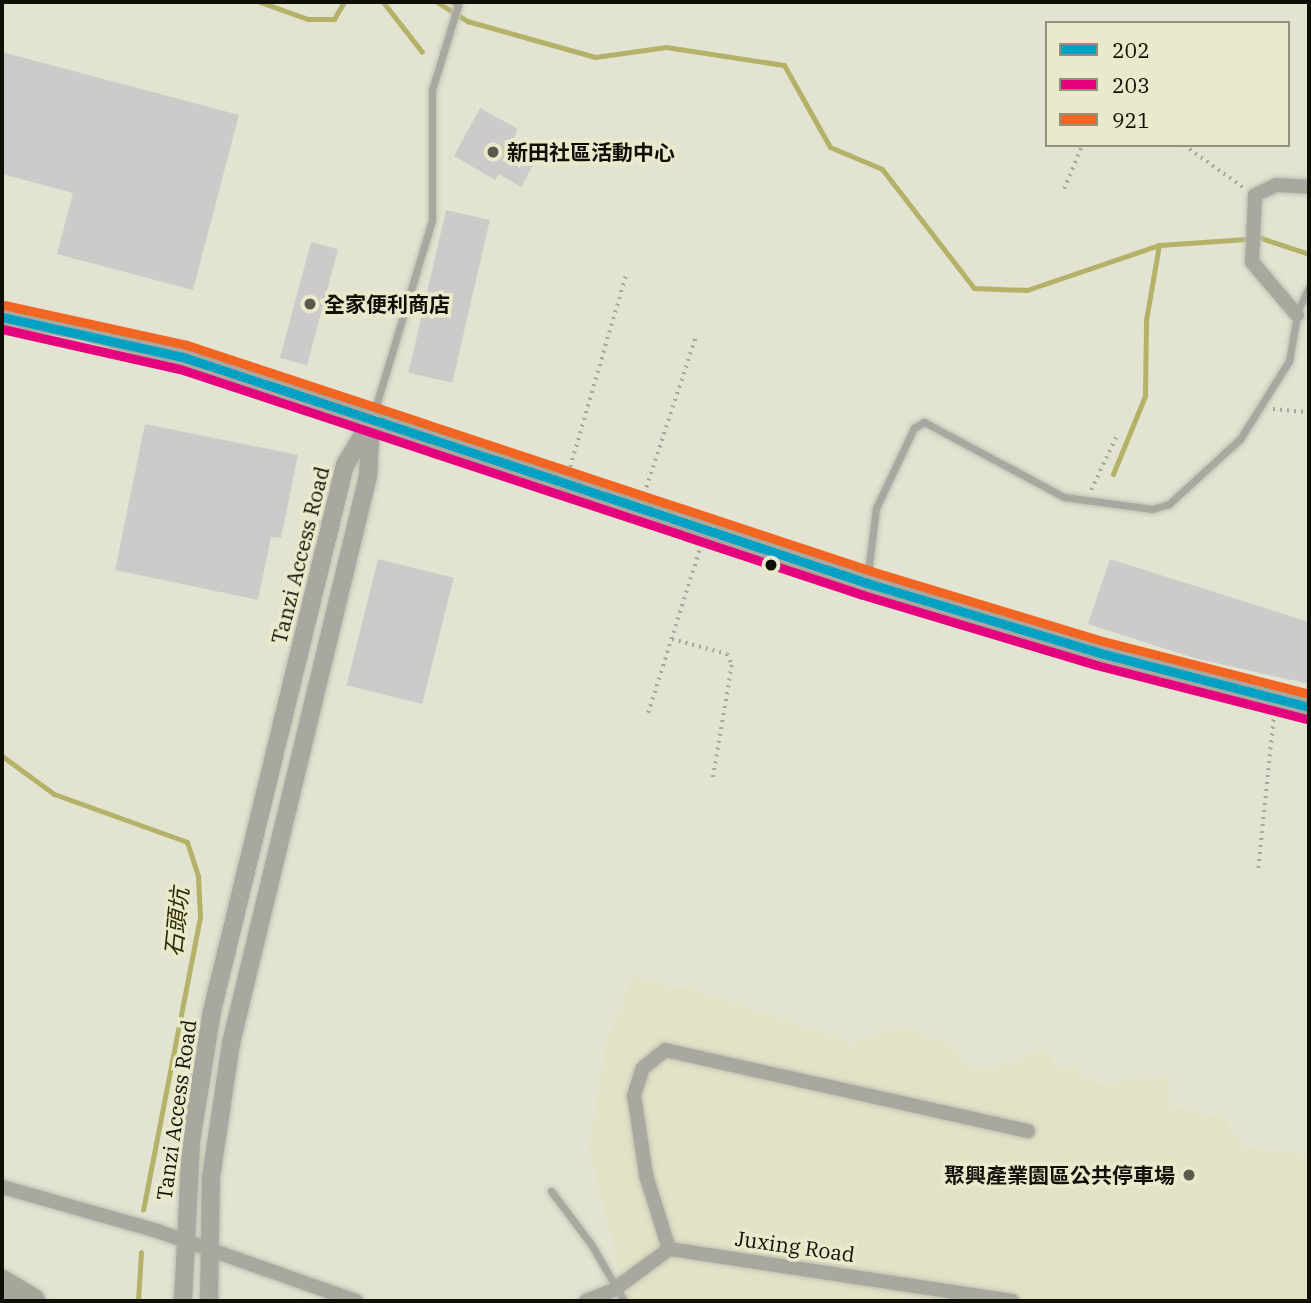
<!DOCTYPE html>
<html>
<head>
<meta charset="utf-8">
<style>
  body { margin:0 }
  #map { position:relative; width:1311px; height:1303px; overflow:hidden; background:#e3e3d2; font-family:"IBM Plex Serif","Noto Sans TC",serif }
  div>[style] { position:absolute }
  .built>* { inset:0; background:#e3e2c6 }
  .stream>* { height:5px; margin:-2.5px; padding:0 2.5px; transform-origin:2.5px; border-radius:2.5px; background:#b5b168 }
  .building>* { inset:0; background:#cccbc9; transform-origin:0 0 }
  .path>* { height:3.5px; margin-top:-1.75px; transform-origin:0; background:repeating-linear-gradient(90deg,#a7a79f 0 2px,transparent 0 7px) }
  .roads { filter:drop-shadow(0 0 2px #bfbfb3) drop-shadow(0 0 2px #bfbfb3) }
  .service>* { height:7px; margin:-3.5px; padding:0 3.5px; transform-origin:3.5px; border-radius:3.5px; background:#a8a8a0 }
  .minor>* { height:14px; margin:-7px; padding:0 7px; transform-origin:7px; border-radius:7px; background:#a8a8a0 }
  .tertiary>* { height:18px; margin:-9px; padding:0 9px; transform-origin:9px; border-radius:9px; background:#a8a8a0 }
  .motorway>* { height:26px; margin:-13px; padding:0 13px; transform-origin:13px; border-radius:13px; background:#a6a69b }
  .bus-1>* { height:9px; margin:-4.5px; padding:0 4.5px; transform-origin:4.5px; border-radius:4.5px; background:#01a1c4 }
  .bus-2>* { height:9px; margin:-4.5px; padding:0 4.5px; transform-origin:4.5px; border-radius:4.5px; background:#e5007d }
  .bus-3>* { height:9px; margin:-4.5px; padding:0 4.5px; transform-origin:4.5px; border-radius:4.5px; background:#f26522 }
  .dots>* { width:19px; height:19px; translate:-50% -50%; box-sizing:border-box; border:4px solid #eae9cb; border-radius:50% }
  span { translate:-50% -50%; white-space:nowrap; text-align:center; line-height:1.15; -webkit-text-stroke:7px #eae9cb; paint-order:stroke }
  .poi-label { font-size:21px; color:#0f0f05; font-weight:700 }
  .left { translate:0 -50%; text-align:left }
  .right { translate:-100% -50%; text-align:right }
  .street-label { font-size:21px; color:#0f0f05 }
  .water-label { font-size:23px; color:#2d2b01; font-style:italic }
  .frame { position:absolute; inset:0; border:4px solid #0f0f05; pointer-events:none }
  .legend { position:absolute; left:1045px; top:21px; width:245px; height:126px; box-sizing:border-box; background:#eae9cb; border:2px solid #92927c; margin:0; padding:9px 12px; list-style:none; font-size:21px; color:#0f0f05 }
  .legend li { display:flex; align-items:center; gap:14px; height:35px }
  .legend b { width:35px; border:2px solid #92927c }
</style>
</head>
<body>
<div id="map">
  <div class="built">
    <div style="clip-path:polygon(634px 975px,674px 988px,693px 989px,853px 1043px,903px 1027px,949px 1044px,957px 1050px,962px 1065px,980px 1069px,1017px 1062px,1027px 1053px,1049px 1053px,1058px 1070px,1075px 1068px,1098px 1084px,1172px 1076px,1166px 1088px,1172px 1107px,1224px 1118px,1244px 1147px,1309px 1155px,1309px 1301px,628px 1301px,589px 1149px,607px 1038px)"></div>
  </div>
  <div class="stream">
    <div style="left:260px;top:2px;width:51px;rotate:19.5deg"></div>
    <div style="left:308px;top:19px;width:26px"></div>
    <div style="left:334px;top:19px;width:20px;rotate:-60deg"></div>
    <div style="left:383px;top:2px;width:63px;rotate:52deg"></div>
    <div style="left:437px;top:2px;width:36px;rotate:32deg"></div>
    <div style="left:467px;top:21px;width:133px;rotate:15.7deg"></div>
    <div style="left:595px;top:57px;width:72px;rotate:-8deg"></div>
    <div style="left:666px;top:47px;width:119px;rotate:8.7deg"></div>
    <div style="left:784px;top:65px;width:94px;rotate:60.7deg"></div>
    <div style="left:830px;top:147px;width:56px;rotate:22.9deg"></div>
    <div style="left:882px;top:169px;width:150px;rotate:52.3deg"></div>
    <div style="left:974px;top:288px;width:53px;rotate:2.2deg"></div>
    <div style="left:1027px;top:290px;width:139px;rotate:-18.8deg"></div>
    <div style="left:1159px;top:245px;width:102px;rotate:-3.9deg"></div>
    <div style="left:1261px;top:238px;width:51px;rotate:18.4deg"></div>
    <div style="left:1113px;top:474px;width:84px;rotate:-67.7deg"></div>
    <div style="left:1145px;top:396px;width:76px;rotate:-89.2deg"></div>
    <div style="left:1146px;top:320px;width:76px;rotate:-80.2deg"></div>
    <div style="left:2px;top:756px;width:64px;rotate:36.2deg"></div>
    <div style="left:54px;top:794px;width:141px;rotate:19.8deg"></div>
    <div style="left:187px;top:842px;width:36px;rotate:72deg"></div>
    <div style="left:198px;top:876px;width:41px;rotate:87.2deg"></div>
    <div style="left:200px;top:917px;width:298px;rotate:101deg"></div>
    <div style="left:138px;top:1301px;width:49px;rotate:-86.5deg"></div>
  </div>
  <div class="building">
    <div style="clip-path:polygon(2px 52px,239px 115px,193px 290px,57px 254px,73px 193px,2px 174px)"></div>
    <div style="clip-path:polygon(480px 108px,518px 129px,514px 138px,533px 147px,525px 159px,533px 165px,521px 187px,499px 174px,495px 180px,454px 156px)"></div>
    <div style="left:446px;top:210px;width:45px;height:167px;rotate:13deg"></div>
    <div style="left:311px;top:242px;width:28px;height:120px;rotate:15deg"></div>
    <div style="clip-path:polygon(145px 424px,298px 455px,281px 538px,271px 537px,258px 600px,115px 570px)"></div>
    <div style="left:378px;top:559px;width:78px;height:130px;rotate:14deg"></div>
    <div style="clip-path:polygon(1110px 559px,1309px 622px,1309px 684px,1194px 658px,1088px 624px)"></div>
  </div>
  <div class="path">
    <div style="left:1184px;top:145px;width:74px;rotate:35.6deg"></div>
    <div style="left:1064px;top:189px;width:48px;rotate:-67.8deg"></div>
    <div style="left:1273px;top:409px;width:36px;rotate:5deg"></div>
    <div style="left:570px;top:467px;width:201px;rotate:-73.8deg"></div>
    <div style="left:1091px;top:490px;width:61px;rotate:-64.7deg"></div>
    <div style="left:644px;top:494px;width:166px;rotate:-71.8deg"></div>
    <div style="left:672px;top:639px;width:57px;rotate:15.3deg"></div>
    <div style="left:727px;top:654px;width:12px;rotate:66deg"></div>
    <div style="left:732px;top:665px;width:116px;rotate:99.5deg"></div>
    <div style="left:648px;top:713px;width:176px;rotate:-72.5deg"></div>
    <div style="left:1258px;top:868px;width:155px;rotate:-84.1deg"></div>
  </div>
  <div class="roads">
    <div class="service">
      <div style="left:372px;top:419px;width:208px;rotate:-73.2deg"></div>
      <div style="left:432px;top:220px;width:130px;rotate:-90deg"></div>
      <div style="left:432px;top:90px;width:89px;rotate:-73deg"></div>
      <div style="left:458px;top:5px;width:4px;rotate:-135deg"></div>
      <div style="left:867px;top:581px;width:74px;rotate:-83deg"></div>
      <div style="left:876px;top:508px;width:89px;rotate:-64.6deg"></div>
      <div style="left:914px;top:428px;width:12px;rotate:-31deg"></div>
      <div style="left:924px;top:422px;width:159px;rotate:28.2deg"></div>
      <div style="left:1064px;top:497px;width:89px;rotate:7.8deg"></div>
      <div style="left:1152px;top:509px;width:18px;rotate:-16deg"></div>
      <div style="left:1169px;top:504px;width:96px;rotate:-42.5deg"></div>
      <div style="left:1240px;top:439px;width:92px;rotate:-57.9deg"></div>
      <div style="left:1289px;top:361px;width:52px;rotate:-80deg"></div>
      <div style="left:1298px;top:310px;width:25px;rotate:-64deg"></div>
      <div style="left:551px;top:1191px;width:66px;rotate:53deg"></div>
      <div style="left:591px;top:1244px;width:66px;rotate:59.9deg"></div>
    </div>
    <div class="minor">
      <div style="left:1297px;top:315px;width:70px;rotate:-130.3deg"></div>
      <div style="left:1252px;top:262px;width:67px;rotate:-87.4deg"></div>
      <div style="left:1255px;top:195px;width:23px;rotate:-25deg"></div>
      <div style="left:1276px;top:185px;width:33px;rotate:3deg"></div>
      <div style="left:2px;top:1187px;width:161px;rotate:15.8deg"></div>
      <div style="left:157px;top:1231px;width:211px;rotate:19.4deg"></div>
      <div style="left:669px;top:1249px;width:77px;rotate:-107.3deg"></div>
      <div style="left:646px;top:1175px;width:81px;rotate:-98.5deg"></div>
      <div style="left:634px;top:1095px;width:28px;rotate:-72deg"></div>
      <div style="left:643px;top:1068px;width:28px;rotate:-39deg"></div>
      <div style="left:665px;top:1050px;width:372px;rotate:12.6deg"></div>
      <div style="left:586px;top:1301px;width:31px;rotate:-22deg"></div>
      <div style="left:615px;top:1289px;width:67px;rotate:-36.5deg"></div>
      <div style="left:669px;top:1249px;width:347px;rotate:8.6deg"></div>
    </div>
    <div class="tertiary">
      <div style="left:2px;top:317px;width:80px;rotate:10deg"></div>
      <div style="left:81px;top:331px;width:105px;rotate:14.3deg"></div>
      <div style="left:183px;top:357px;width:720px;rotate:18.28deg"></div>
      <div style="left:867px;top:583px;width:243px;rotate:16.7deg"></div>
      <div style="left:1100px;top:653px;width:216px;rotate:14.5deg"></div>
      <div style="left:183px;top:1301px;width:160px;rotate:-87.1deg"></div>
      <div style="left:191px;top:1141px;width:132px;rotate:-80.8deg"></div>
      <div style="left:212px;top:1011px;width:562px;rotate:-76.31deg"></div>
      <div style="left:345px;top:465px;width:52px;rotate:-59deg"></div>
      <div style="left:209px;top:1301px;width:124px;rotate:-89.1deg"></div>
      <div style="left:211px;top:1177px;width:135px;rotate:-81.5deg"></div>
      <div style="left:231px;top:1043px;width:583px;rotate:-76.42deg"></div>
      <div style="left:368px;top:476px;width:53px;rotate:-86.8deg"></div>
    </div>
    <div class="motorway">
      <div style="left:2px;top:1283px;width:35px;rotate:31deg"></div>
    </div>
  </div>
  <div class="bus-1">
    <div style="left:2px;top:317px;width:185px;rotate:12.5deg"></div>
    <div style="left:183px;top:357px;width:720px;rotate:18.28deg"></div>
    <div style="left:867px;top:583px;width:243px;rotate:16.7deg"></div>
    <div style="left:1100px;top:653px;width:216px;rotate:14.5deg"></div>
  </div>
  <div class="bus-2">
    <div style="left:2px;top:329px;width:182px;rotate:12.7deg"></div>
    <div style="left:180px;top:369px;width:719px;rotate:18.31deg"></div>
    <div style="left:863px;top:595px;width:243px;rotate:16.7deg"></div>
    <div style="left:1096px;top:665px;width:217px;rotate:14.4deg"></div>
  </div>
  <div class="bus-3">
    <div style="left:4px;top:305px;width:187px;rotate:12.3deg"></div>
    <div style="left:187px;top:345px;width:720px;rotate:18.28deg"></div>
    <div style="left:871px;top:571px;width:242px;rotate:16.8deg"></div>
    <div style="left:1103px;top:641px;width:213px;rotate:14.4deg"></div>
  </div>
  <div class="dots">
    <div style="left:493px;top:152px;background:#59594d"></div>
    <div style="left:310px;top:304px;background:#59594d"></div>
    <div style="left:771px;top:565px;background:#0f0f05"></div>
    <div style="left:1189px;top:1175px;background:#59594d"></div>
  </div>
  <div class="poi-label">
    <span class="left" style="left:507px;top:152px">新田社區活動中心</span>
    <span class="left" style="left:324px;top:304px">全家便利商店</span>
    <span class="right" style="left:1175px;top:1175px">聚興產業園區公共停車場</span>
  </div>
  <div class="street-label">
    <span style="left:300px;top:555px;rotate:-76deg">Tanzi Access Road</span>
    <span style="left:176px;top:1110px;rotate:-82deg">Tanzi Access Road</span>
    <span style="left:795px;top:1246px;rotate:8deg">Juxing Road</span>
  </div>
  <div class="water-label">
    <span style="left:176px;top:922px;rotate:-84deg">石頭坑</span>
  </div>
  <div class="frame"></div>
  <ul class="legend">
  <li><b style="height:9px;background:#01a1c4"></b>202</li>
  <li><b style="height:9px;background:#e5007d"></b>203</li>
  <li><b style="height:9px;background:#f26522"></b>921</li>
  </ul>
</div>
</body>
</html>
